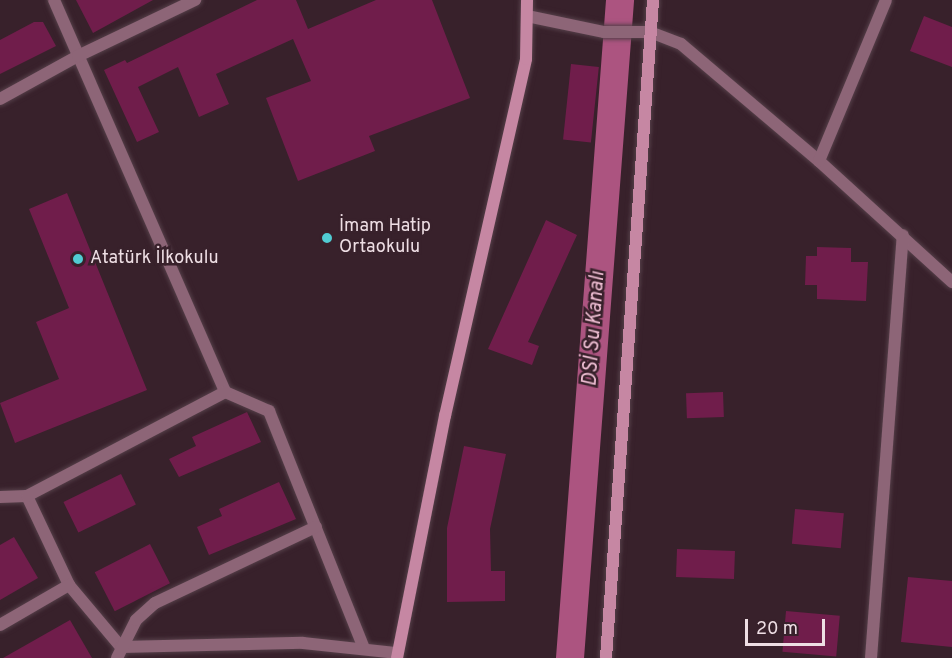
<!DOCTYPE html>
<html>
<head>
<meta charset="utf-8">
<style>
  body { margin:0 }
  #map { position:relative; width:952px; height:658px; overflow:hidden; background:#38212b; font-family:Overpass,sans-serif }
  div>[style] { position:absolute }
  .canal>* { height:28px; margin:-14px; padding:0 14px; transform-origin:14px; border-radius:14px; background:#ac5480 }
  .building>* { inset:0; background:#701d4b; transform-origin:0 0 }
  .roads { filter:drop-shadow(0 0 2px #553f49) drop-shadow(0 0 2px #553f49) }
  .street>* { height:12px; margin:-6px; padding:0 6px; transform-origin:6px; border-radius:6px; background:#8d6577 }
  .secondary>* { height:12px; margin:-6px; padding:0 6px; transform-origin:6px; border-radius:6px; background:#c687a3 }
  .dots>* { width:16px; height:16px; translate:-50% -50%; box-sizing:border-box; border:3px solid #38212b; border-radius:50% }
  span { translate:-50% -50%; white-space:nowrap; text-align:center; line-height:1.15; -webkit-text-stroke:5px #38212b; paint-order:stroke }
  .poi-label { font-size:18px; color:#eedee4 }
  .left { translate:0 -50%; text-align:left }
  .water-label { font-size:20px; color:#f1c0d5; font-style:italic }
  .scale { position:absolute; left:745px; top:619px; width:80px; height:27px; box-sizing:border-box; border:3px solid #eedee4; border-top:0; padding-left:8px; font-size:18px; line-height:21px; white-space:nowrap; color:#eedee4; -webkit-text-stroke:4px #38212b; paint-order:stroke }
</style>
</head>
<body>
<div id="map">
  <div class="canal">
    <div style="left:570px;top:658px;width:660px;rotate:-85.65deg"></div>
  </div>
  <div class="building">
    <div style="clip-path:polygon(76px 0,153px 0,93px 33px)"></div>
    <div style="clip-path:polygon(257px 0,296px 0,308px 29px,376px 0,432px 0,470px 98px,369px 136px,375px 151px,298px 181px,266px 98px,311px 81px,293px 39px,216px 74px,229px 104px,199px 117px,178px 67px,138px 87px,159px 132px,137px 142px,104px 70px,125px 60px,127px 63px)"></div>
    <div style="clip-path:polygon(924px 16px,952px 27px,952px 67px,910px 51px)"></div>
    <div style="clip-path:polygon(34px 22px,43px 22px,56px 46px,0 74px,0 40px)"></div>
    <div style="left:571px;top:64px;width:28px;height:76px;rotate:6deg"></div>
    <div style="clip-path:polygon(67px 193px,147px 390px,15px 443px,0 403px,59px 379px,36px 322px,69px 308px,29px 209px)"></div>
    <div style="clip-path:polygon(546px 220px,577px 235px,528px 342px,539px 346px,532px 365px,488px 349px)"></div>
    <div style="clip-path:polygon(817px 247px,851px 248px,851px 262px,868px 262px,866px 301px,817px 299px,817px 285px,805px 285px,806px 256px,817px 256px)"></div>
    <div style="left:723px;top:392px;width:25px;height:37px;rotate:88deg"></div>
    <div style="clip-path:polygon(247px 412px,261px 442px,179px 477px,169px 459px,196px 446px,192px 437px)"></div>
    <div style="clip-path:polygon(464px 446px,506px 454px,490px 529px,491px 571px,505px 571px,505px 601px,447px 602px,447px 528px)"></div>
    <div style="left:121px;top:474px;width:34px;height:64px;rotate:64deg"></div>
    <div style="clip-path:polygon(279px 482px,296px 519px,209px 555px,197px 527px,222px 516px,219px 509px)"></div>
    <div style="left:795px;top:509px;width:49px;height:35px;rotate:5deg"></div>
    <div style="clip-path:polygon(14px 537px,38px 578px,0 600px,0 545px)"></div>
    <div style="left:150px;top:544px;width:44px;height:62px;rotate:63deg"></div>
    <div style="left:677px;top:549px;width:58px;height:28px;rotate:2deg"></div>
    <div style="clip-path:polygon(908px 577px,952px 581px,952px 647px,901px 642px)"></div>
    <div style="left:786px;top:611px;width:54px;height:41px;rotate:5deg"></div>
    <div style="clip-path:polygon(70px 620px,92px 658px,3px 658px)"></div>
  </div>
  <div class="roads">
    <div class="street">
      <div style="left:54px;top:0;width:428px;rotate:66.4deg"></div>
      <div style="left:225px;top:392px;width:48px;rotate:23.4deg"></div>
      <div style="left:269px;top:411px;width:255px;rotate:68.2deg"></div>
      <div style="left:527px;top:16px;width:79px;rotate:11.7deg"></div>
      <div style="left:604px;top:32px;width:46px"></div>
      <div style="left:650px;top:32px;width:33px;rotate:21deg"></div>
      <div style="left:681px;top:44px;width:181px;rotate:40.3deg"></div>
      <div style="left:819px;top:161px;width:180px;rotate:42.3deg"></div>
      <div style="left:0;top:99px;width:89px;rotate:-28.9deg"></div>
      <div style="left:78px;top:56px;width:130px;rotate:-25.6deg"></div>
      <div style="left:819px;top:161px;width:174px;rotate:-67.4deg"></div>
      <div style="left:27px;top:496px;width:98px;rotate:64.7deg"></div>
      <div style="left:69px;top:585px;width:81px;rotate:50deg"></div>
      <div style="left:121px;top:647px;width:182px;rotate:-1.3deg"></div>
      <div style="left:303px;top:643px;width:95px;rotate:6.1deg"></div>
      <div style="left:0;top:497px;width:27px;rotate:-2deg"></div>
      <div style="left:27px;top:496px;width:224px;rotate:-27.7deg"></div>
      <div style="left:0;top:625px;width:80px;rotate:-30.1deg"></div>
      <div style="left:117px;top:658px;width:42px;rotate:-63.4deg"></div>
      <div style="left:136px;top:620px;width:25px;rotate:-42deg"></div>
      <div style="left:155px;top:603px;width:178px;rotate:-25.3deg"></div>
      <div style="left:871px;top:658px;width:424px;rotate:-85.7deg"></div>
    </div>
    <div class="secondary">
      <div style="left:397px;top:658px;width:247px;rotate:-78.8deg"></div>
      <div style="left:445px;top:416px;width:366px;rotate:-77.2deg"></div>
      <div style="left:526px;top:59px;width:59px;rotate:-89deg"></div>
      <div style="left:606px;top:658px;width:660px;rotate:-85.91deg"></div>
    </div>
  </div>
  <div class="dots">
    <div style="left:327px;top:238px;background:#51ccd3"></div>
    <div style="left:78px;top:259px;background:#51ccd3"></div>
  </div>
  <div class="poi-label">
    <span class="left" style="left:339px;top:238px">İmam Hatip<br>Ortaokulu</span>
    <span class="left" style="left:90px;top:259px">Atatürk İlkokulu</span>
  </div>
  <div class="water-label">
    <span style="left:595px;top:329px;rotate:-86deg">DSİ Su Kanalı</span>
  </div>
  <div class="scale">20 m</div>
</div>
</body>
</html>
